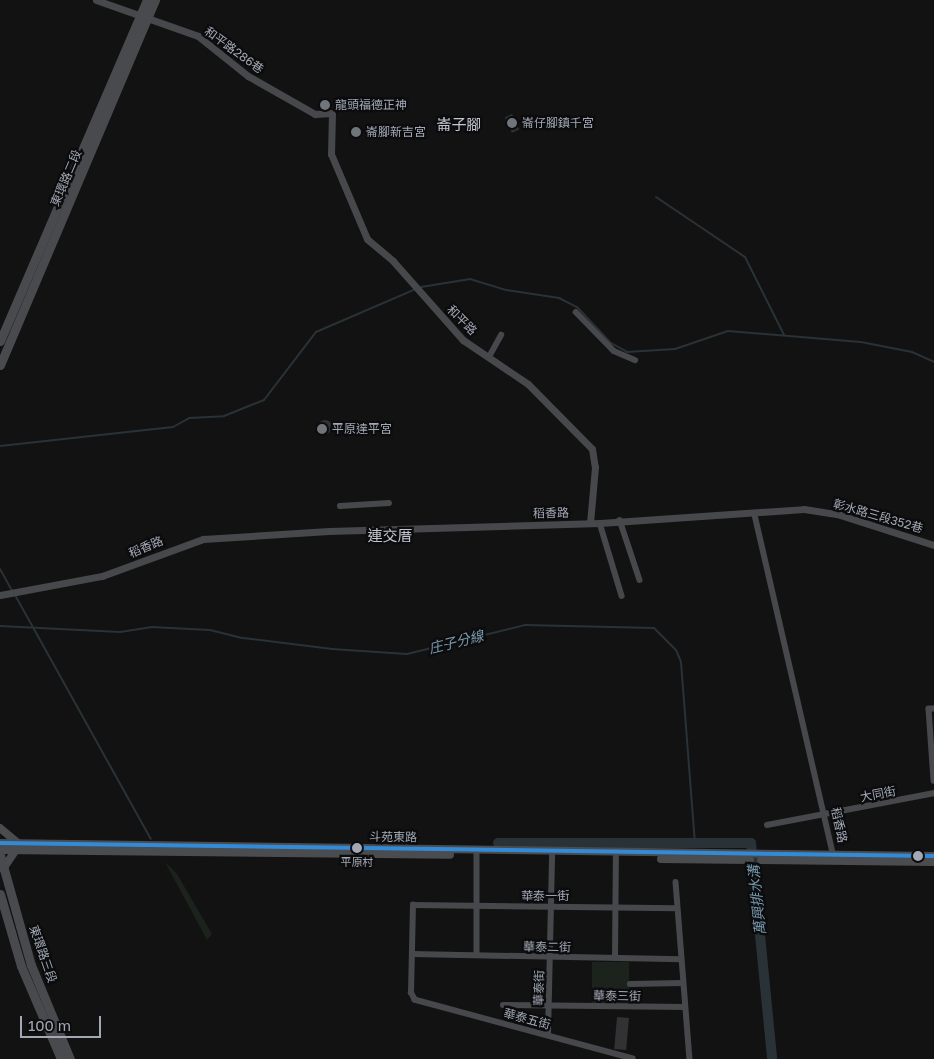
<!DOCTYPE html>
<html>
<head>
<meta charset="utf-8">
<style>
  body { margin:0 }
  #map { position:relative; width:934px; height:1059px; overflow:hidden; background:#121212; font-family:"Golos Text","Noto Sans TC",sans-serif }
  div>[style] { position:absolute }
  .green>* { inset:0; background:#1c221c; transform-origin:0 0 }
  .stream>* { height:2px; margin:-1px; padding:0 1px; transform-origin:1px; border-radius:1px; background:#293237 }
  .river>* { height:10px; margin:-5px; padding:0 5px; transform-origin:5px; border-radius:5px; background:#293237 }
  .building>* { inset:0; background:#323235; transform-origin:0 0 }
  .round { border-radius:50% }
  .minor>* { height:5.5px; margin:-2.75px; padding:0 2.75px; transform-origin:2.75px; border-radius:2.75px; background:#46484b }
  .tertiary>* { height:7px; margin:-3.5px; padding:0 3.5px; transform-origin:3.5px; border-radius:3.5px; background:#46484b }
  .secondary>* { height:8px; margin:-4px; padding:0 4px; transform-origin:4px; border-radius:4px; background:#4a4c4f }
  .primary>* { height:9px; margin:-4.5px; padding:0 4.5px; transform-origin:4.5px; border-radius:4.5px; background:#484a4d }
  .bus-1>* { height:4px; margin:-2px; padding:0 2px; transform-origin:2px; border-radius:2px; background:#338bd7 }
  .dots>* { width:14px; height:14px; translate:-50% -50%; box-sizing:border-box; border:2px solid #0c0c0e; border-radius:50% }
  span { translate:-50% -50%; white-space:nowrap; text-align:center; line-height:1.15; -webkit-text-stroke:4.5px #0c0c0e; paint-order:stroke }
  .bus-label { font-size:11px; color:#a2a9b4 }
  .street-label { font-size:12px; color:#a2a9b4 }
  .poi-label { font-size:12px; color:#a2a9b4 }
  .left { translate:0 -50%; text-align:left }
  .water-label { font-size:14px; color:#789aaf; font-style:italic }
  .quarter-label { font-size:15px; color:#c3c8d0 }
  .scale { position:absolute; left:20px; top:1016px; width:81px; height:22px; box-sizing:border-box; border:2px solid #a2a9b4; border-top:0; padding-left:6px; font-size:15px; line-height:18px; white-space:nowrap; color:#a2a9b4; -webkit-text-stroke:4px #0c0c0e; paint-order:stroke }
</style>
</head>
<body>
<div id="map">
  <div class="green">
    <div style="clip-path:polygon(165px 862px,177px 874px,212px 934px,207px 940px)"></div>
    <div style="left:592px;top:962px;width:37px;height:42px"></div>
  </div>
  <div class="stream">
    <div style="left:656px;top:197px;width:107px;rotate:34deg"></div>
    <div style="left:745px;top:257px;width:87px;rotate:63.4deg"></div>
    <div style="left:421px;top:287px;width:50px;rotate:-9.3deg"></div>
    <div style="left:470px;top:279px;width:38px;rotate:17deg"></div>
    <div style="left:506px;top:290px;width:54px;rotate:8.6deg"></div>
    <div style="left:559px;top:298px;width:20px;rotate:27deg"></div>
    <div style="left:577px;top:307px;width:50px;rotate:46.6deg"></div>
    <div style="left:611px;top:343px;width:18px;rotate:29deg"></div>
    <div style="left:627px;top:352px;width:48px;rotate:-3.6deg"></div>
    <div style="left:675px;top:349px;width:56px;rotate:-18.8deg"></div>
    <div style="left:728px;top:331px;width:133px;rotate:4.7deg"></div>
    <div style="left:861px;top:342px;width:52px;rotate:11.1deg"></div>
    <div style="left:912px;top:352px;width:24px;rotate:24deg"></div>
    <div style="left:0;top:446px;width:174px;rotate:-6.3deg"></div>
    <div style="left:173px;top:427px;width:18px;rotate:-29deg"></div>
    <div style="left:189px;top:418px;width:35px;rotate:-3deg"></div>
    <div style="left:224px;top:416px;width:43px;rotate:-21.8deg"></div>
    <div style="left:264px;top:400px;width:86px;rotate:-52.6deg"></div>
    <div style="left:316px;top:332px;width:109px;rotate:-23.3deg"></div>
    <div style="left:0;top:569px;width:25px;rotate:61deg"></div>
    <div style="left:15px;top:595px;width:279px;rotate:60.9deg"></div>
    <div style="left:0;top:626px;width:120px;rotate:2.9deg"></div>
    <div style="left:120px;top:632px;width:31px;rotate:-9deg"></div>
    <div style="left:151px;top:627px;width:59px;rotate:2.9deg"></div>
    <div style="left:210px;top:630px;width:34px;rotate:14deg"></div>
    <div style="left:243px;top:638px;width:90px;rotate:7deg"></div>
    <div style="left:332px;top:649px;width:75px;rotate:3.8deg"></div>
    <div style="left:407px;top:654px;width:122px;rotate:-13.8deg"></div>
    <div style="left:525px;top:625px;width:129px;rotate:1.3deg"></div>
    <div style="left:654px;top:628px;width:31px;rotate:45deg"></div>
    <div style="left:676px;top:650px;width:13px;rotate:67deg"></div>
    <div style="left:681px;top:662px;width:183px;rotate:85.6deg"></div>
  </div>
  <div class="river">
    <div style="left:498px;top:843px;width:253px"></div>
    <div style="left:751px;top:843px;width:217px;rotate:84.4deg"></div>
  </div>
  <div class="building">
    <div style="left:512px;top:114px;width:17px;height:8px;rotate:65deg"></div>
    <div class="round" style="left:318px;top:420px;width:14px;height:14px"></div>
    <div style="left:617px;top:1017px;width:12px;height:32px;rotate:5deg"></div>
  </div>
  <div class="minor">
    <div style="left:576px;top:312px;width:54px;rotate:45.7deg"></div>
    <div style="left:614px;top:351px;width:23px;rotate:23deg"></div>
    <div style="left:489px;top:357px;width:25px;rotate:-61deg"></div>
    <div style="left:340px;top:506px;width:49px;rotate:-3.5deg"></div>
    <div style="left:755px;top:515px;width:350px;rotate:77deg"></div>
    <div style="left:620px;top:520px;width:63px;rotate:71.6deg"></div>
    <div style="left:600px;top:523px;width:76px;rotate:73.2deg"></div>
    <div style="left:934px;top:709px;width:5px;rotate:180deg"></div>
    <div style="left:929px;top:709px;width:72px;rotate:86deg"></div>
    <div style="left:767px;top:825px;width:170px;rotate:-10.8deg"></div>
    <div style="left:477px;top:851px;width:104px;rotate:90deg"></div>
    <div style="left:676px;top:882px;width:178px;rotate:85.5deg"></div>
    <div style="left:412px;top:954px;width:269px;rotate:1.1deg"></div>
    <div style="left:615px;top:958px;width:105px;rotate:-89.5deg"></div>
    <div style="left:630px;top:984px;width:53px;rotate:-1.1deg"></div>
    <div style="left:503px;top:1005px;width:182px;rotate:0.6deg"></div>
    <div style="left:548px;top:1035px;width:183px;rotate:-88.7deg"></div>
    <div style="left:633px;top:1059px;width:226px;rotate:-164.9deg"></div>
    <div style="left:415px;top:1000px;width:8px;rotate:-120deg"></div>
    <div style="left:411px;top:993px;width:88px;rotate:-88.7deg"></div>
    <div style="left:413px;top:905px;width:264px;rotate:0.7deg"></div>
  </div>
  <div class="tertiary">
    <div style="left:96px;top:0;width:108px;rotate:19.4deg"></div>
    <div style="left:198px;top:36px;width:64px;rotate:38.7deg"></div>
    <div style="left:248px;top:76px;width:77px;rotate:29.6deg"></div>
    <div style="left:315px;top:114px;width:17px;rotate:-3deg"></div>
    <div style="left:332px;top:113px;width:41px;rotate:91.4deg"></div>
    <div style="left:331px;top:154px;width:92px;rotate:67deg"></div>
    <div style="left:367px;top:239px;width:34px;rotate:40deg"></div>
    <div style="left:393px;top:261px;width:106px;rotate:48.5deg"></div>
    <div style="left:463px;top:340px;width:78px;rotate:34.1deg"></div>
    <div style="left:528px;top:384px;width:91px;rotate:45.4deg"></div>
    <div style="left:592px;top:449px;width:18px;rotate:81deg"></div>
    <div style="left:595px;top:467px;width:56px;rotate:95.1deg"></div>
    <div style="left:0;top:595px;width:104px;rotate:-10.6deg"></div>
    <div style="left:102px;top:576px;width:108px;rotate:-20.1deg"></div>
    <div style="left:203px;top:539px;width:126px;rotate:-3.6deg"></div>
    <div style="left:329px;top:531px;width:271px;rotate:-1.7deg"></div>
    <div style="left:600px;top:523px;width:204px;rotate:-3.9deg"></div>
    <div style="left:804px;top:509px;width:36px;rotate:9deg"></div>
    <div style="left:840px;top:515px;width:99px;rotate:17.7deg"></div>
  </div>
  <div class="secondary">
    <div style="left:0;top:828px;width:23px;rotate:40deg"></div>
    <div style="left:0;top:843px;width:934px;rotate:0.8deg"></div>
    <div style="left:0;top:850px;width:450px;rotate:0.6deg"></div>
    <div style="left:661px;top:859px;width:89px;rotate:0.6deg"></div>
    <div style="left:761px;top:860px;width:173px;rotate:0.7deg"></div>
    <div style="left:3px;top:869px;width:23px;rotate:-56deg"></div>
  </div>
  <div class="primary">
    <div style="left:0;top:341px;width:371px;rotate:-66.7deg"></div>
    <div style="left:0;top:365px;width:397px;rotate:-67deg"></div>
    <div style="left:0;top:855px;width:114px;rotate:74.3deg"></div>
    <div style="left:31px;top:965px;width:102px;rotate:67.5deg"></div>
    <div style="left:0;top:894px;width:75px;rotate:73.7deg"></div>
    <div style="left:21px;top:966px;width:101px;rotate:66.7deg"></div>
  </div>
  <div class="bus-1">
    <div style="left:0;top:843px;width:934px;rotate:0.8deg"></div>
  </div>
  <div class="dots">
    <div style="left:325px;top:105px;background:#70747b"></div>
    <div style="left:512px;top:123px;background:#70747b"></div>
    <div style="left:356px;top:132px;background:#70747b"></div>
    <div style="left:322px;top:429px;background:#70747b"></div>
    <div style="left:357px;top:848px;background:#a2a9b4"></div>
    <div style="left:918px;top:856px;background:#a2a9b4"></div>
  </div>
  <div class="bus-label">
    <span style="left:357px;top:862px">平原村</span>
  </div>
  <div class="street-label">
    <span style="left:234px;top:50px;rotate:36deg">和平路286巷</span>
    <span style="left:66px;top:178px;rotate:-67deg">東環路二段</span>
    <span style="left:462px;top:320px;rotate:45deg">和平路</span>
    <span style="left:551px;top:513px;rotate:-1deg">稻香路</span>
    <span style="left:878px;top:516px;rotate:16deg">彰水路三段352巷</span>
    <span style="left:146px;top:547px;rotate:-23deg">稻香路</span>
    <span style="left:878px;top:794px;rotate:-11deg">大同街</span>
    <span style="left:839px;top:825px;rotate:78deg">稻香路</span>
    <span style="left:393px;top:837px;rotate:1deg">斗苑東路</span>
    <span style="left:545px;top:896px">華泰一街</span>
    <span style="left:547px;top:947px;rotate:1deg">華泰二街</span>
    <span style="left:43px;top:954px;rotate:71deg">東環路三段</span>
    <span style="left:539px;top:988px;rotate:-89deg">華泰街</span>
    <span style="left:617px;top:996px;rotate:1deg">華泰三街</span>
    <span style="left:527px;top:1019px;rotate:15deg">華泰五街</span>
  </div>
  <div class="poi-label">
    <span class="left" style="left:335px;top:105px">龍頭福德正神</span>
    <span class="left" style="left:522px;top:123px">崙仔腳鎮千宮</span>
    <span class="left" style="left:366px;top:132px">崙腳新吉宮</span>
    <span class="left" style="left:332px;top:429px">平原達平宮</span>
  </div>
  <div class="water-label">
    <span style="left:456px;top:642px;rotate:-14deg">庄子分線</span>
    <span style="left:757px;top:900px;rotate:-96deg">萬興排水溝</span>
  </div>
  <div class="quarter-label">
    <span style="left:459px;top:125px">崙子腳</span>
    <span style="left:390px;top:536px">連交厝</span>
  </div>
  <div class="scale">100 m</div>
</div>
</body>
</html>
